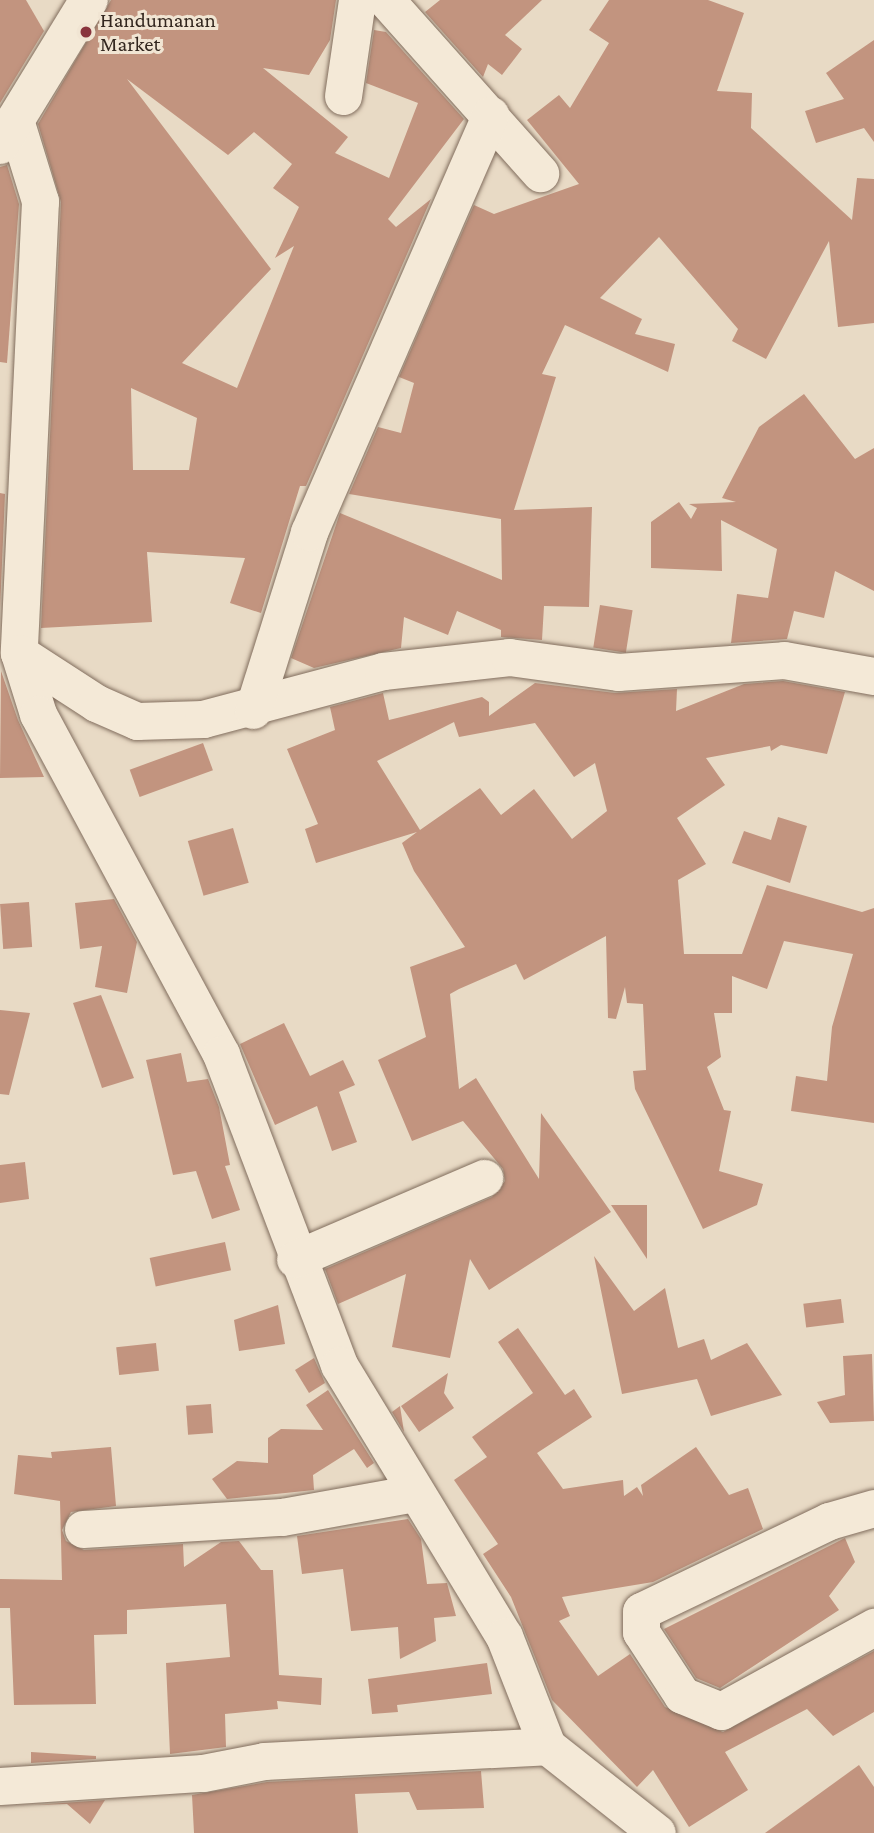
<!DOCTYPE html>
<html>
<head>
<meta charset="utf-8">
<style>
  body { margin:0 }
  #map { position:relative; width:874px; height:1833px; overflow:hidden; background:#e8dac5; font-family:"Crimson Pro",serif }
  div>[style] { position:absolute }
  .building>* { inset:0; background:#c2947f; transform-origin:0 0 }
  .roads { filter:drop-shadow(0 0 2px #816d5d) drop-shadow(0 0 2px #816d5d) }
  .minor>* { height:37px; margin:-18.5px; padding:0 18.5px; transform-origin:18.5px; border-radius:18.5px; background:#f4e9d7 }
  .tertiary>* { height:38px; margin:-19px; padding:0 19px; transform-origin:19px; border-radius:19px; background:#f4e9d7 }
  .dots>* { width:19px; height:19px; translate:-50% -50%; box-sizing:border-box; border:4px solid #f1e5d3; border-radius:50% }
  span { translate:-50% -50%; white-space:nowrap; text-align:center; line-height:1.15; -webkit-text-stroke:6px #f1e5d3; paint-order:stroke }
  .poi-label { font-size:21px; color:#33271f }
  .left { translate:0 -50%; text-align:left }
</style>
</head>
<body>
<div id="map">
  <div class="building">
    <div style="clip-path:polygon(0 0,26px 0,44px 31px,0 103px)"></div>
    <div style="clip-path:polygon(evenodd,111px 0,336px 0,330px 40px,309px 75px,263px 68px,348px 137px,335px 153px,389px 178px,418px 103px,366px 83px,374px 30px,386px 32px,464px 119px,388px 219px,396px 227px,431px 199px,306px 486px,300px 486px,261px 613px,230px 603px,245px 558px,147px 552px,152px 622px,41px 628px,61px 202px,38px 124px,111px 0,127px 79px,228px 155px,254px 132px,292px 164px,273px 188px,299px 207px,275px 258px,294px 246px,237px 388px,182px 363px,271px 269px,127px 79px,111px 0,131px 388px,197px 418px,189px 470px,133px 470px,131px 388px)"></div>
    <div style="clip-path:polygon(440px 0,542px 0,505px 35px,522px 49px,502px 75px,488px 64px,483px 77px,425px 12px)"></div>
    <div style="clip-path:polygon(609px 0,708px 0,744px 13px,717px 91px,752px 93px,751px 128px,852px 220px,857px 178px,874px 179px,874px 323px,838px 327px,829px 241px,766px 359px,732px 341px,738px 329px,659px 237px,600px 298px,642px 319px,635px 334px,675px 344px,668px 372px,565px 325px,542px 374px,556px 377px,514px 510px,592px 507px,589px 607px,544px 606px,542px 640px,501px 637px,501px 630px,457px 611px,448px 635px,404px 617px,401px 648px,314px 668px,291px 658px,340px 513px,502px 580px,501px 519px,349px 494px,378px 427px,401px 433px,414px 383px,399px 377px,474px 205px,494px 214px,579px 184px,527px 120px,559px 95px,570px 108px,609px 43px,589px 30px)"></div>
    <div style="clip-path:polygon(874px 40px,874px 142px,864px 128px,816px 143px,805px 111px,844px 99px,826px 73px)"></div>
    <div style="clip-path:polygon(7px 165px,19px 204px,7px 363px,0 362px,0 167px)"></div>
    <div style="clip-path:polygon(804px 394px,855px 459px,874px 448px,874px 591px,835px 571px,824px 618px,794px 611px,787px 639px,731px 643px,737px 594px,768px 598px,777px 549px,721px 520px,722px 571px,651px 568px,651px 522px,679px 502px,691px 519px,697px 508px,689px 504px,736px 502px,722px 498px,759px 427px)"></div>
    <div style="clip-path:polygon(0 493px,5px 494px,0 609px)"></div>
    <div style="left:600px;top:605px;width:33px;height:43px;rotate:9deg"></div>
    <div style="clip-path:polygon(1px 671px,18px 720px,44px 777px,0 778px)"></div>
    <div style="clip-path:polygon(evenodd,783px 681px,845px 692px,827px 754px,781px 745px,771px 751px,770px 746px,706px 758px,725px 785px,677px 818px,706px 864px,678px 880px,684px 954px,742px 954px,767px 885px,862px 912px,874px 908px,874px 1123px,791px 1111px,796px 1076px,827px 1081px,832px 1027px,853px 954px,784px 941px,767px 989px,732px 976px,732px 1013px,714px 1013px,721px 1057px,707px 1067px,724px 1110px,731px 1111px,719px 1171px,763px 1184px,757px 1205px,703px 1229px,635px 1089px,633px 1071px,646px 1070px,643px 1004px,627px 1003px,625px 987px,616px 1019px,608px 1018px,606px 936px,524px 980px,516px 964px,459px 989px,450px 994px,459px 1089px,476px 1078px,539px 1179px,541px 1113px,611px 1212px,489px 1290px,470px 1259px,450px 1358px,392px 1347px,406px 1274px,338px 1304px,325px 1269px,492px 1197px,505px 1181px,503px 1169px,463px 1121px,412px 1141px,378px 1060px,426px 1037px,410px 967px,465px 947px,414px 871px,402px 843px,417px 832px,316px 863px,305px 829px,318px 824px,287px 749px,335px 730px,330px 707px,383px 693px,389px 720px,482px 697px,489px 702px,489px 716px,535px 683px,615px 693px,677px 689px,676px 711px,744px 684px,783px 681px,454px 722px,459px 737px,535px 723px,574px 777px,595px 763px,607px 811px,572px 839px,534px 789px,501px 815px,480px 788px,420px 830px,377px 761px,454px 722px)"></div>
    <div style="left:203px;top:743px;width:29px;height:78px;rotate:70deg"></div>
    <div style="clip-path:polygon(778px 817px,807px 826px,790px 883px,732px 863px,744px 831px,771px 840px)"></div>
    <div style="left:233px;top:828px;width:57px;height:47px;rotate:74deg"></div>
    <div style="clip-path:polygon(114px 899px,137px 942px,127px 993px,95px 987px,102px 946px,80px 949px,75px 903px)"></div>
    <div style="left:29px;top:902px;width:45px;height:29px;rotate:86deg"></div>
    <div style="clip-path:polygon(101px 995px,134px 1078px,102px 1088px,73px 1003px)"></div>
    <div style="clip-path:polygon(0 1010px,30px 1013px,9px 1095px,0 1094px)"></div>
    <div style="clip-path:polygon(284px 1023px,310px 1076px,343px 1060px,355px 1085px,339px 1092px,357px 1142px,332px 1151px,317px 1106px,275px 1125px,240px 1044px)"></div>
    <div style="clip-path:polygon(181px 1053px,187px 1082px,208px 1079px,219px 1107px,230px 1165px,225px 1166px,240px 1210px,212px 1219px,196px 1171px,173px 1175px,146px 1060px)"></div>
    <div style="clip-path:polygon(25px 1162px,29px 1199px,0 1203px,0 1165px)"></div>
    <div style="clip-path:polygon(611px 1205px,647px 1205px,647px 1259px)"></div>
    <div style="left:225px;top:1242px;width:29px;height:77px;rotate:78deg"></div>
    <div style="clip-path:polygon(594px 1256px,634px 1311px,665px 1288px,678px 1348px,704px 1339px,711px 1360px,747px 1343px,782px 1395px,711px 1416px,697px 1379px,622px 1394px)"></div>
    <div style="left:841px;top:1299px;width:24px;height:38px;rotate:83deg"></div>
    <div style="clip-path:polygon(278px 1305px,285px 1344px,239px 1351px,234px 1320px)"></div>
    <div style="clip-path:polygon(518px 1328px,565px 1395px,574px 1389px,592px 1417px,537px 1453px,563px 1489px,623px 1480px,624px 1496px,637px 1487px,643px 1496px,641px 1485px,696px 1447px,729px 1495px,748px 1488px,763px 1529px,653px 1582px,562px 1597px,570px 1616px,559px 1621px,598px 1676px,630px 1654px,665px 1707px,723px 1732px,874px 1651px,874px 1712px,833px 1736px,807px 1709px,725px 1752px,748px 1790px,689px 1827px,653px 1770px,637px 1787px,552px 1700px,511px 1597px,483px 1554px,498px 1544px,454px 1480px,487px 1457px,472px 1437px,533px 1393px,498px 1342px)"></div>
    <div style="left:156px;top:1343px;width:28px;height:40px;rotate:84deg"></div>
    <div style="clip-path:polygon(872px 1354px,874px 1421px,830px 1423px,817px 1402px,845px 1395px,843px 1356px)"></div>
    <div style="clip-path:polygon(314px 1358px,325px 1383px,309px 1393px,295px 1370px)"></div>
    <div style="clip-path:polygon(448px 1373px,444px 1393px,454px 1408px,419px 1432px,401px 1406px)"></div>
    <div style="clip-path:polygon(328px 1390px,374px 1463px,367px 1468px,354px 1449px,313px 1475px,314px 1490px,227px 1499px,212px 1479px,237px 1461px,268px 1463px,268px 1438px,281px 1429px,323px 1430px,306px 1405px)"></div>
    <div style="left:211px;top:1404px;width:29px;height:25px;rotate:86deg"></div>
    <div style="clip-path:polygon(400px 1406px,404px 1432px,392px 1412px)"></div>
    <div style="clip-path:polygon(111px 1447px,116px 1506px,71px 1512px,62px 1530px,66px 1541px,84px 1550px,183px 1544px,184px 1567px,221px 1542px,239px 1541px,261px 1570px,273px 1570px,279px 1675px,322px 1678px,321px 1705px,277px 1701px,278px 1709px,225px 1714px,226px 1747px,170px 1754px,166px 1663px,230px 1657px,226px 1604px,127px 1610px,127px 1634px,94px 1635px,96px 1704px,14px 1705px,10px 1608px,0 1608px,0 1579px,62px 1580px,60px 1501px,14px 1494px,18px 1455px,52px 1458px,51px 1452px)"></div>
    <div style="clip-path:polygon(408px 1519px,421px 1539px,427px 1584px,447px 1583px,456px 1616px,434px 1618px,436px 1641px,400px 1659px,398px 1627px,351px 1631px,343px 1569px,302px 1574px,297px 1536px)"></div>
    <div style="clip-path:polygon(845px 1538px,855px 1562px,829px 1596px,839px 1610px,720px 1688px,696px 1678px,664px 1629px)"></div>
    <div style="clip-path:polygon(487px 1663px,492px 1694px,397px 1705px,398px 1712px,372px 1714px,368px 1679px)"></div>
    <div style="clip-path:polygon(31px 1752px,96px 1756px,96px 1759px,31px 1763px)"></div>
    <div style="clip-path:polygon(859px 1765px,874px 1787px,874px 1833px,765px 1833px)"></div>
    <div style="clip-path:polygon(481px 1771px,484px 1808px,417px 1810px,409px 1792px,355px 1794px,358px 1833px,194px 1833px,192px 1795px,267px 1782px)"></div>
    <div style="clip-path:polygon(105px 1800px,90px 1824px,67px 1804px,34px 1805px)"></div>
  </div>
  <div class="roads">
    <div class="minor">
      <div style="left:386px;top:0;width:232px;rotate:48.3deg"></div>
      <div style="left:343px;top:96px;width:97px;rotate:-81.7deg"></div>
      <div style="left:16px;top:123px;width:82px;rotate:72.9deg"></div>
      <div style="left:40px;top:201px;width:452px;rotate:92.7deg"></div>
      <div style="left:19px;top:653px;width:64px;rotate:72.7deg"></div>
      <div style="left:38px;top:714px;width:386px;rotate:61.7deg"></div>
      <div style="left:221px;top:1054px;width:333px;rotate:69.2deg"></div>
      <div style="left:339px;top:1365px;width:317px;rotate:58.7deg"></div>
      <div style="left:504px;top:1636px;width:118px;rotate:68.6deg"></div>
      <div style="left:547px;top:1746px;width:140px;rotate:38.3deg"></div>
      <div style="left:19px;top:653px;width:92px;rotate:33deg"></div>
      <div style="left:96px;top:703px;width:45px;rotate:23.7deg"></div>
      <div style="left:137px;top:721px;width:66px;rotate:-1.7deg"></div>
      <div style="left:203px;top:719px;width:186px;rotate:-14.9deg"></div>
      <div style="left:383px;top:671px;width:127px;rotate:-6.3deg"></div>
      <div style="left:509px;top:657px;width:110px;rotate:7.8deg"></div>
      <div style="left:618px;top:672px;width:166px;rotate:-4.1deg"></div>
      <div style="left:784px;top:660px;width:91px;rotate:10.1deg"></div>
      <div style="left:253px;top:710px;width:187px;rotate:-72.5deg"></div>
      <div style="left:309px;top:532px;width:455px;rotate:-66.5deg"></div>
      <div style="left:295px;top:1259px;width:206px;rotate:-23.2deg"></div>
      <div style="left:874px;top:1508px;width:47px;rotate:163.9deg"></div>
      <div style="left:829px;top:1521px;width:208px;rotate:154.4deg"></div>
      <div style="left:641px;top:1611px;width:21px;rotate:90deg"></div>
      <div style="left:641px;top:1632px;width:75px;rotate:56.9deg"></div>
      <div style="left:682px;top:1695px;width:42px;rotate:22.3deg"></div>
      <div style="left:721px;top:1711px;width:175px;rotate:-28.8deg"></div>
      <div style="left:83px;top:1529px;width:199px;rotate:-3.5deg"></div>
      <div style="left:282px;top:1517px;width:136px;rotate:-10.2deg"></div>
      <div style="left:0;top:1786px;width:203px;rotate:-3.7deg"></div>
      <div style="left:203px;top:1773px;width:62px;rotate:-11.1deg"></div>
      <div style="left:264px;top:1761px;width:283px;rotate:-3deg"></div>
    </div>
    <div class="tertiary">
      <div style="left:0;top:145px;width:170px;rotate:-58.5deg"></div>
    </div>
  </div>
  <div class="dots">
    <div style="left:86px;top:32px;background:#89343d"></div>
  </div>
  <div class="poi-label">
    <span class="left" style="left:100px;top:32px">Handumanan<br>Market</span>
  </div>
</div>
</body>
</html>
